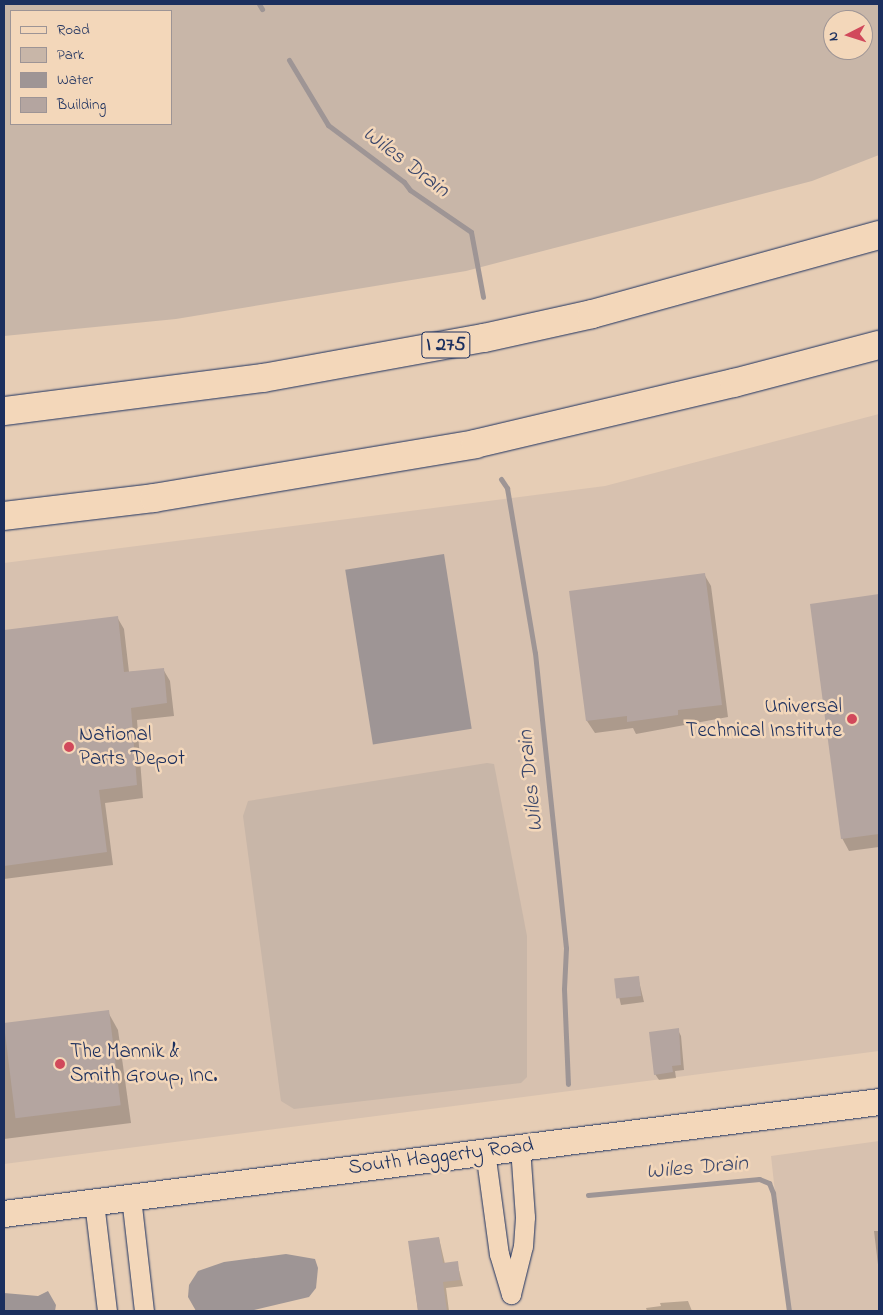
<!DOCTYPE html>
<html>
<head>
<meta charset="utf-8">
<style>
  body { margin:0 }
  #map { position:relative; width:883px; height:1315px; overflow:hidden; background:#e6cdb5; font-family:"Indie Flower",sans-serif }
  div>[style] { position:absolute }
  .built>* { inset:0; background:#d7c1af }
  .green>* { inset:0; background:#c8b6a8 }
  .water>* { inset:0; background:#9e9595; transform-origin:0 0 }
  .shadow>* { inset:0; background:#0003 }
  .stream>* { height:5px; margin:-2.5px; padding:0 2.5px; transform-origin:2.5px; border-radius:2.5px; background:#9e9595 }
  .building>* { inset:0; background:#b4a5a0; transform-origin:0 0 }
  .roads { filter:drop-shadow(0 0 1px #1b2f5e) drop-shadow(0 0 1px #1b2f5e) }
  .street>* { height:19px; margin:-9.5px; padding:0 9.5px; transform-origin:9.5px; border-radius:9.5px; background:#f3d7ba }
  .secondary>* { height:26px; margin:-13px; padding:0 13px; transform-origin:13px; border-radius:13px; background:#f3d7ba }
  .highway>* { height:28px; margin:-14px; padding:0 14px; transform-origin:14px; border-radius:14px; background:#f3d7ba }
  .dots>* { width:14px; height:14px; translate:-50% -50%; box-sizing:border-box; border:2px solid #f3d7ba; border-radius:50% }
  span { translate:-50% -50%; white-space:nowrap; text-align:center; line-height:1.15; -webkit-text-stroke:5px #f3d7ba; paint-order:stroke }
  .shield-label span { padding:1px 4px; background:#f3d7ba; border:1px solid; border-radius:4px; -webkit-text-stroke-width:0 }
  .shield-label { font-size:20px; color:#1b2f5e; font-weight:700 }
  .poi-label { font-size:21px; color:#1b2f5e }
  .right { translate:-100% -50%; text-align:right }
  .left { translate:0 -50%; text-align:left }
  .street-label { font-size:21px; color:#1b2f5e }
  .water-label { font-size:22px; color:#3c486c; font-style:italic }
  .frame { position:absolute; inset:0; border:5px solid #1b2f5e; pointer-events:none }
  .legend { position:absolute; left:10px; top:10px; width:162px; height:115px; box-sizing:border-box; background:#f3d7ba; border:1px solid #9d9495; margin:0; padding:6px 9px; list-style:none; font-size:15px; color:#1b2f5e }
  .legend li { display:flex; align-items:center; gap:10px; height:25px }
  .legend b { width:25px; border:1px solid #9d9495 }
  .north { position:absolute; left:823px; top:10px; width:50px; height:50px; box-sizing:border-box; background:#f3d7ba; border:1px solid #9d9495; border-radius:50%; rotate:265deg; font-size:14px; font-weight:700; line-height:20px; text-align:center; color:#1b2f5e }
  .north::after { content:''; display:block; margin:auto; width:18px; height:22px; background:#d1495b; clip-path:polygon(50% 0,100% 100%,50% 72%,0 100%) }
</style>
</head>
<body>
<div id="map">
  <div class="built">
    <div style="clip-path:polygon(879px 414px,879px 1051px,4px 1164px,4px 563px,605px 486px)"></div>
    <div style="clip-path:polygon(879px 1141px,879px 1311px,788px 1311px,771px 1156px)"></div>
  </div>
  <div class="green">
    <div style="clip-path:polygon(evenodd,4px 4px,879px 4px,879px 155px,812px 181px,466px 271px,176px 319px,4px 336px,4px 4px,11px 11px,171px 11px,171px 124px,11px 124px,11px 11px,4px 4px,833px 20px,863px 20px,863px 50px,833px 50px,833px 20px)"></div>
    <div style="clip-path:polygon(487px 763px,494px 764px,527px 936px,527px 1077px,521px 1083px,294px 1109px,281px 1101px,243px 816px,248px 801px)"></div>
  </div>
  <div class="water">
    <div style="left:444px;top:554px;width:177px;height:100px;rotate:81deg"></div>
    <div style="clip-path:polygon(286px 1254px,315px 1259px,318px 1268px,316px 1288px,309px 1297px,250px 1311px,196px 1311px,188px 1297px,189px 1285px,198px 1271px,224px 1262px)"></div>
    <div style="clip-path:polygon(48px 1291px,56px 1305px,55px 1311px,4px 1311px,4px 1293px,38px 1296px)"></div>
  </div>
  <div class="shadow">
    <div style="clip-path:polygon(704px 574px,711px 586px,728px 717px,636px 734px,633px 728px,595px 733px,587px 721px,570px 592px)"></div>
    <div style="clip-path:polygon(879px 595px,879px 847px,849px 851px,842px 838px,811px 605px)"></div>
    <div style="clip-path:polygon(117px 617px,124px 629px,129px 672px,163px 669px,170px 681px,174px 716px,137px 720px,143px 798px,105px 803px,113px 865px,4px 879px,4px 632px)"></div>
    <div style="clip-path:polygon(638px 977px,644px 1002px,621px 1005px,615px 980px)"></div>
    <div style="clip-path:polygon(108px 1012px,118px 1030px,131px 1123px,4px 1139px,4px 1025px)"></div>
    <div style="clip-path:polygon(678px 1030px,681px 1036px,684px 1070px,675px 1071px,676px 1078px,659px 1080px,655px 1074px)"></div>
    <div style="clip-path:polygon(874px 1231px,879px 1231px,879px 1273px)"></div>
    <div style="clip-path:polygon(439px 1238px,445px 1264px,457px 1262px,463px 1286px,446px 1288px,449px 1311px,418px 1311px,409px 1242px)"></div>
    <div style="clip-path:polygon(688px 1301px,692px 1311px,647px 1311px,646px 1308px,661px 1306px,660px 1303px)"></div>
  </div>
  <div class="stream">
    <div style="left:259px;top:4px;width:6px;rotate:59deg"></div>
    <div style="left:289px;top:60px;width:76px;rotate:59deg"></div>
    <div style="left:328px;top:125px;width:95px;rotate:36.9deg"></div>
    <div style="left:404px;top:182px;width:10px;rotate:53deg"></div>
    <div style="left:410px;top:190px;width:74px;rotate:34.5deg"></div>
    <div style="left:471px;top:232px;width:66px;rotate:79.5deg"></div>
    <div style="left:501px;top:479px;width:11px;rotate:56deg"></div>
    <div style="left:507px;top:488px;width:167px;rotate:80.4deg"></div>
    <div style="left:535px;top:653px;width:297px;rotate:84deg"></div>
    <div style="left:566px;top:948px;width:41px;rotate:92.8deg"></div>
    <div style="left:564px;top:989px;width:95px;rotate:87.6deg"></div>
    <div style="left:588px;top:1195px;width:172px;rotate:-5.3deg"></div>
    <div style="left:759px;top:1179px;width:11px;rotate:22deg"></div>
    <div style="left:769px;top:1183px;width:11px;rotate:68deg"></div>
    <div style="left:773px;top:1193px;width:119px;rotate:82.3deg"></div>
  </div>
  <div class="building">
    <div style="clip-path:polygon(705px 573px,722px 705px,678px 710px,678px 715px,627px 722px,627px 716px,586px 721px,569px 591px)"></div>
    <div style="clip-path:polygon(879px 594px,879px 834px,841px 839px,810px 604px)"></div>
    <div style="clip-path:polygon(118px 616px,124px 672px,164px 668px,167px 703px,131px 708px,137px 785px,99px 790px,107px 852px,4px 866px,4px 630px)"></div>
    <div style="left:639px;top:976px;width:20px;height:25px;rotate:84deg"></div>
    <div style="left:109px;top:1010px;width:96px;height:106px;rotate:83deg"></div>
    <div style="clip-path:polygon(679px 1028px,681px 1065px,672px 1066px,673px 1072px,654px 1075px,649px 1032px)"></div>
    <div style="clip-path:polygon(439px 1237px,443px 1263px,458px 1261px,460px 1280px,443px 1282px,447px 1311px,418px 1311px,408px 1241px)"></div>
  </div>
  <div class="roads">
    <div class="street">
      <div style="left:485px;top:1151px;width:104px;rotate:82.3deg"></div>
      <div style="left:499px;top:1254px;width:42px;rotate:73.3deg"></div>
      <div style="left:511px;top:1294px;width:49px;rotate:-76deg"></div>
      <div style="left:523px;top:1246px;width:29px;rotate:-86deg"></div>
      <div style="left:525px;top:1217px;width:70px;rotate:-94.1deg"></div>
      <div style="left:131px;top:1197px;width:115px;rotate:83.5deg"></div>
      <div style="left:94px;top:1202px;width:110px;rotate:83.2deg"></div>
    </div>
    <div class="secondary">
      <div style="left:4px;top:1214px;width:882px;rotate:-7.29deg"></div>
    </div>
    <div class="highway">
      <div style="left:4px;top:411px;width:261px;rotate:-7.3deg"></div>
      <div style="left:263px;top:378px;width:225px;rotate:-10.3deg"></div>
      <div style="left:484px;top:338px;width:111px;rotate:-12.5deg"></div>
      <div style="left:592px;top:314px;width:298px;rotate:-15.4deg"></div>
      <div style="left:4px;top:516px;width:151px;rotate:-6.8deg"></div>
      <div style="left:154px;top:498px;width:326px;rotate:-9.5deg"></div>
      <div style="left:475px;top:444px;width:266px;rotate:-13.3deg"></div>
      <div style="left:734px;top:383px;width:150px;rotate:-14.7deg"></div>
    </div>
  </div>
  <div class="dots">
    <div style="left:852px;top:719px;background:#d1495b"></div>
    <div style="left:69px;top:747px;background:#d1495b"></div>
    <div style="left:60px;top:1064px;background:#d1495b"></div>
  </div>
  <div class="shield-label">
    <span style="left:446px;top:345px">I 275</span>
  </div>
  <div class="poi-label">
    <span class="right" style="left:842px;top:719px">Universal<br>Technical Institute</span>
    <span class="left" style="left:79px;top:747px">National<br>Parts Depot</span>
    <span class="left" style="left:70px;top:1064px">The Mannik &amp;<br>Smith Group, Inc.</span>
  </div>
  <div class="street-label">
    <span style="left:441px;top:1157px;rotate:-7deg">South Haggerty Road</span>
  </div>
  <div class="water-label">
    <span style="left:405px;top:163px;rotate:37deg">Wiles Drain</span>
    <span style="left:532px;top:781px;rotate:-96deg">Wiles Drain</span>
    <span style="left:697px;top:1169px;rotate:-5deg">Wiles Drain</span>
  </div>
  <div class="frame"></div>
  <ul class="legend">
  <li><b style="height:6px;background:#f3d7ba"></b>Road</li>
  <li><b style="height:14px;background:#c8b6a8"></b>Park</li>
  <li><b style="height:14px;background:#9e9595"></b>Water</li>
  <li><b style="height:14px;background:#b4a5a0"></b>Building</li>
  </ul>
  <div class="north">N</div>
</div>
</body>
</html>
